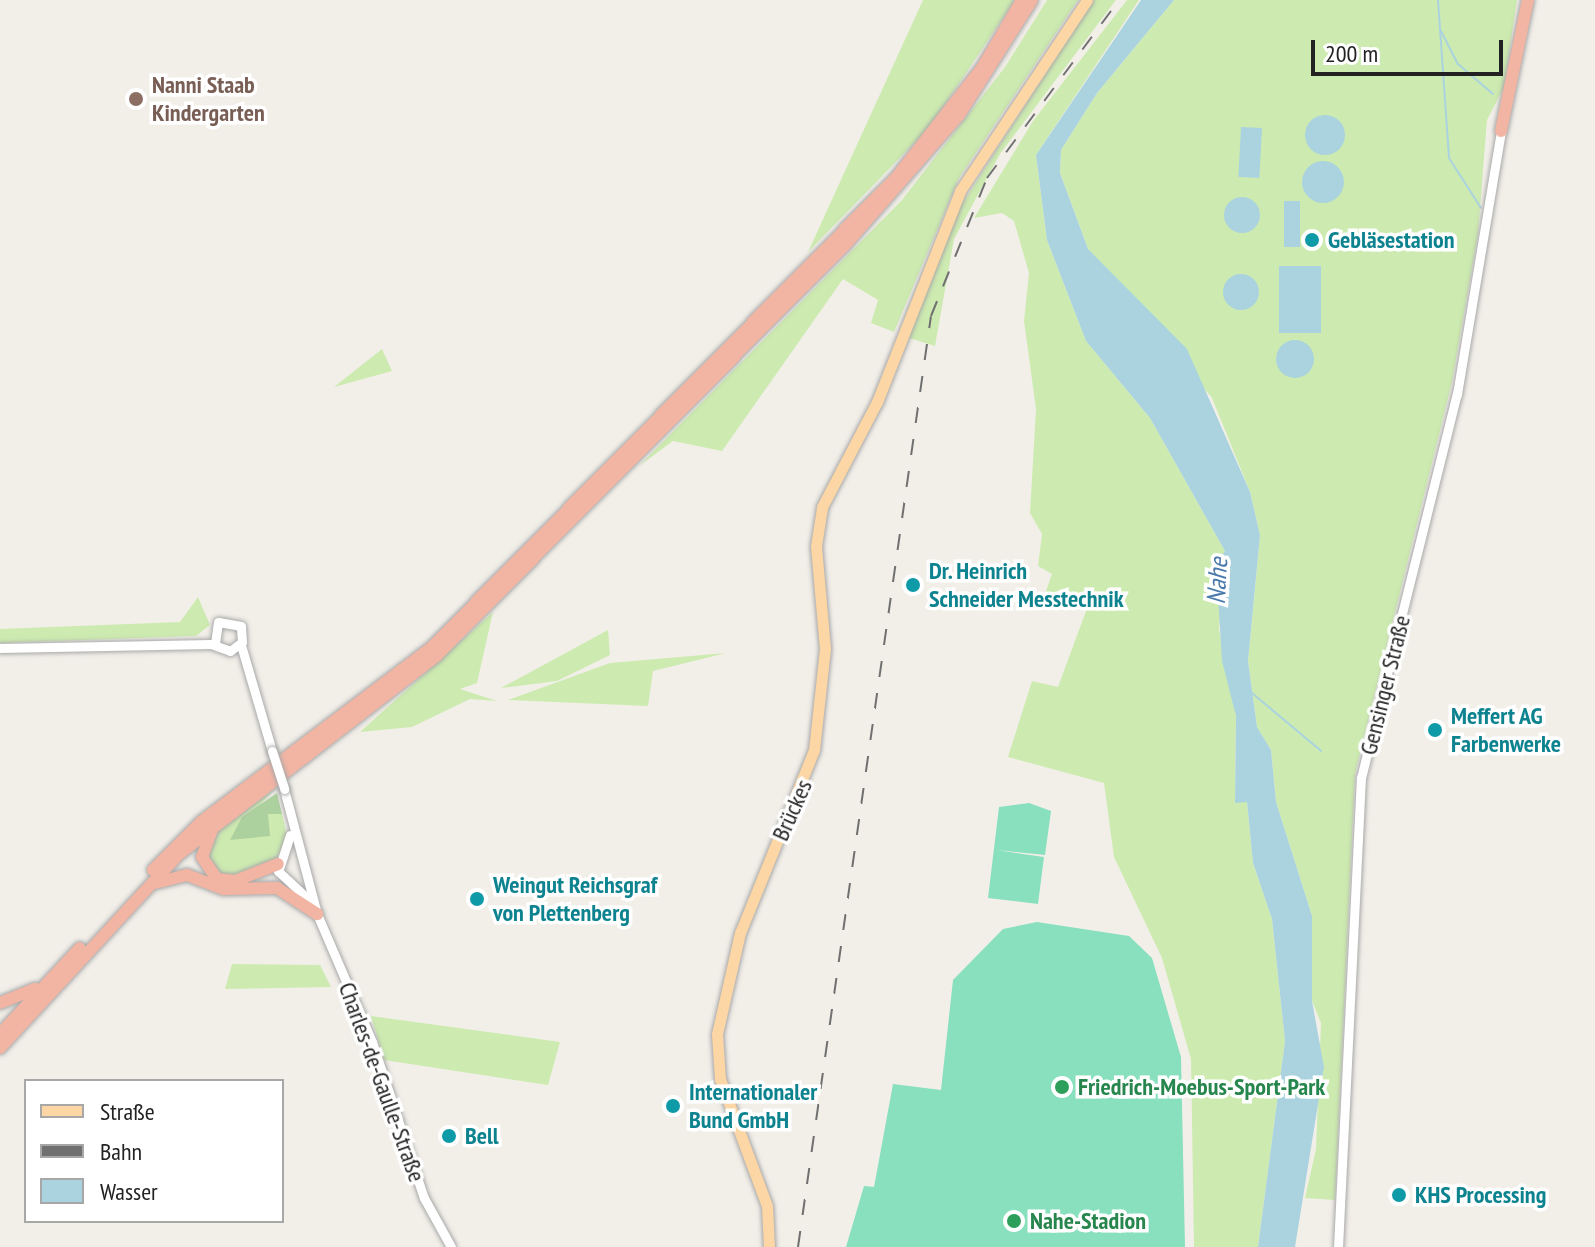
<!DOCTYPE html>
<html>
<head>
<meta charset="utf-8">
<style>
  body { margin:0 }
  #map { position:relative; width:1595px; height:1247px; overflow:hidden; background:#f2efe9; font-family:"PT Sans Narrow",sans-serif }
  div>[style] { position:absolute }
  .grass>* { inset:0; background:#cdebb0 }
  .forest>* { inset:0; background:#add19e }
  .pitch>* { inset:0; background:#88e0be }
  .water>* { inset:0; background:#aad3df; transform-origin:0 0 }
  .round { border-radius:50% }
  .stream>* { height:2px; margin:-1px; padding:0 1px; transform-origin:1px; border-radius:1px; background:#aad3df }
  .roads { filter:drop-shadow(0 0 2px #a9a9a9) drop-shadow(0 0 2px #a9a9a9) }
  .tertiary>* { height:9px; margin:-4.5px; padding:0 4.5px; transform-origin:4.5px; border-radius:4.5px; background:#fff }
  .primary>* { height:11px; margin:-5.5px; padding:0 5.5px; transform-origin:5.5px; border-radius:5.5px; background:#fcd6a4 }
  .trunk>* { height:12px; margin:-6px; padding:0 6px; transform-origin:6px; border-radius:6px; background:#f2b4a3 }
  .rail>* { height:2px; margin-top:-1px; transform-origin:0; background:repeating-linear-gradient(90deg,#707070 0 16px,transparent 0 32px) }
  .bridges { filter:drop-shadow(0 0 2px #a9a9a9) drop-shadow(0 0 2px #a9a9a9) }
  .tertiary-bridge>* { height:9px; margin:-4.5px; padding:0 4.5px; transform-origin:4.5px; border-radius:4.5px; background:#fff }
  .dots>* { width:22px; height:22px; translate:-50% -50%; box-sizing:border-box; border:4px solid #fff; border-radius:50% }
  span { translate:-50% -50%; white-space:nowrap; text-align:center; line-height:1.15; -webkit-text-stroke:7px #fff; paint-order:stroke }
  .education-label { font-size:24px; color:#785e54; font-weight:700 }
  .left { translate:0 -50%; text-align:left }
  .culture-label { font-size:24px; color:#0d838f; font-weight:700 }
  .street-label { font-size:24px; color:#222 }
  .leisure-label { font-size:24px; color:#27864d; font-weight:700 }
  .water-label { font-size:26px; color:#4a7aab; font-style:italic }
  .legend { position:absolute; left:24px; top:1079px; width:260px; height:144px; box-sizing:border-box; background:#fff; border:2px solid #a7a7a7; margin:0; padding:10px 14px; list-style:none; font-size:24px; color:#222 }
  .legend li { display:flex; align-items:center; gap:16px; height:40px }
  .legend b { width:40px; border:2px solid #a7a7a7 }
  .scale { position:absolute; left:1311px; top:40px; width:192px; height:36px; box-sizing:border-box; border:4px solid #222; border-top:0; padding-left:10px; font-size:24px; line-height:28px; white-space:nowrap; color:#222; -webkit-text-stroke:6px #fff; paint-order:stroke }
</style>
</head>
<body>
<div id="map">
  <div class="grass">
    <div style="clip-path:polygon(923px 0,1015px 0,929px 128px,808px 252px)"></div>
    <div style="clip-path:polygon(1047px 0,1078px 0,959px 178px,894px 332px,871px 323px,878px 300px,843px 279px,722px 451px,673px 441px,639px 466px,902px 200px,1005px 67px)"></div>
    <div style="clip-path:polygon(1093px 0,1116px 0,1000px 154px,954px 239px,935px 346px,906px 337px,953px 218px)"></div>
    <div style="clip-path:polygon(1127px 0,1139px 0,1036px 155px,1047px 240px,1086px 341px,1150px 418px,1225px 551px,1219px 629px,1236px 716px,1235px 802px,1247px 802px,1253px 863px,1272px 919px,1285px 1041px,1258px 1247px,1194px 1247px,1191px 1059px,1162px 958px,1114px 857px,1104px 783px,1008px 757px,1032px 681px,1058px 687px,1086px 611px,1046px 591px,1052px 574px,1038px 566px,1042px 534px,1030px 513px,1036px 409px,1024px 321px,1029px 273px,1014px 221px,1002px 213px,974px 218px,1033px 121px)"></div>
    <div style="clip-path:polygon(1174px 0,1517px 0,1504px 87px,1487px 120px,1478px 234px,1452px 382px,1355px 774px,1335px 1200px,1305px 1198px,1316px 1149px,1321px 1023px,1312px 1001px,1312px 916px,1276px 802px,1271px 750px,1257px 727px,1248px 661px,1260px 535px,1250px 492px,1212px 398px,1088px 249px,1060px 173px,1061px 150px,1097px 93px)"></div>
    <div style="clip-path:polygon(382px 349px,392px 371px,334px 387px)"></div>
    <div style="clip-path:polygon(198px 597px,210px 625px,196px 636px,0 643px,0 629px,180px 622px)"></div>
    <div style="clip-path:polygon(493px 612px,477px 683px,460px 689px,497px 701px,470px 699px,412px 727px,360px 732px)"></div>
    <div style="clip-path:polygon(608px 630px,610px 655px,557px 681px,501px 688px)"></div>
    <div style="clip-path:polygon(726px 653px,653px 671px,648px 706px,508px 700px,610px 663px)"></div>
    <div style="clip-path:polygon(275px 789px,233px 834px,272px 810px,282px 814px,288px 840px,273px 863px,227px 877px,213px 870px,206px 849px,216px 832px)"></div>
    <div style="clip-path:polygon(232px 964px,320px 965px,331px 987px,225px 989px)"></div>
    <div style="clip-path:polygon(371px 1016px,560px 1042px,548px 1085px,384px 1060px)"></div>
  </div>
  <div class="forest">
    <div style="clip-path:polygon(277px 793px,282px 814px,268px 814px,270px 836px,230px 840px,242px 817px)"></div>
  </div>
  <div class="pitch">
    <div style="clip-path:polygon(1029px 803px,1051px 811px,1045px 855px,996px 850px,1044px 857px,1038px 904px,988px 898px,999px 807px)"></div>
    <div style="clip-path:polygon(1037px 922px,1129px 936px,1152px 958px,1181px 1057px,1185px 1247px,846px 1247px,864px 1186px,874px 1187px,893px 1084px,941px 1090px,953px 980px,1003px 929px)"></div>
  </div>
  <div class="water">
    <div style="clip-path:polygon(1141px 0,1174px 0,1097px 93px,1061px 150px,1060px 173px,1088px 249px,1187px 349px,1250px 492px,1260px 535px,1248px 661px,1257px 727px,1271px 750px,1276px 802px,1312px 916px,1312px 1001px,1324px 1067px,1295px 1247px,1258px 1247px,1285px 1041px,1272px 919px,1253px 863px,1247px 802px,1235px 803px,1236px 716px,1222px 661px,1216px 564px,1225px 551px,1150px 418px,1086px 341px,1047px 240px,1036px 155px)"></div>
    <div class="round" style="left:1305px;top:115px;width:40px;height:40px"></div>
    <div style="left:1241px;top:127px;width:21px;height:50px;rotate:3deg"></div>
    <div class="round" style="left:1302px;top:161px;width:42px;height:42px"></div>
    <div class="round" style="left:1224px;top:197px;width:36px;height:36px"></div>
    <div style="left:1284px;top:201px;width:16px;height:46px"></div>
    <div style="left:1279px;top:266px;width:42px;height:67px"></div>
    <div class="round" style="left:1223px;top:274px;width:36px;height:36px"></div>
    <div class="round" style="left:1276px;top:340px;width:38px;height:38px"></div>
  </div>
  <div class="stream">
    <div style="left:1438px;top:0;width:158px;rotate:86deg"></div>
    <div style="left:1449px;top:158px;width:59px;rotate:57.4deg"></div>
    <div style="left:1441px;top:31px;width:37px;rotate:63deg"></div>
    <div style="left:1458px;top:64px;width:46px;rotate:40.6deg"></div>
    <div style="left:1252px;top:693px;width:90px;rotate:40deg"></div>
  </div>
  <div class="roads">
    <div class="tertiary">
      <div style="left:241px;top:645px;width:110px;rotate:73.7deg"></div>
      <div style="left:0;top:648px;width:211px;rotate:-1.1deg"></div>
      <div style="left:211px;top:644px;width:20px;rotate:20deg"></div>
      <div style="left:230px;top:651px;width:15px;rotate:-37deg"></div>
      <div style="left:242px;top:642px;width:16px;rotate:-94deg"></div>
      <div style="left:241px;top:626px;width:23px;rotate:-170deg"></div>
      <div style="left:218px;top:622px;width:22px;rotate:98deg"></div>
      <div style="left:284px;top:789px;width:129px;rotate:75.2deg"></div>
      <div style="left:317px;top:914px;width:139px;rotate:66.7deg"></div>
      <div style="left:372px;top:1042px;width:164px;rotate:71.6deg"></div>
      <div style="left:424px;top:1198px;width:56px;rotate:61.1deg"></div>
      <div style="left:290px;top:835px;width:38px;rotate:108deg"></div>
      <div style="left:278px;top:871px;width:40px;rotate:43deg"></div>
      <div style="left:1338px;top:1247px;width:470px;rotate:-87.2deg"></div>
      <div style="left:1361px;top:778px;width:396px;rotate:-76deg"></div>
      <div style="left:1457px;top:394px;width:267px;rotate:-80.5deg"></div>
    </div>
    <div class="primary">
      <div style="left:769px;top:1247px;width:41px;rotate:-92.8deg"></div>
      <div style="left:767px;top:1206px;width:135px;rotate:-110.3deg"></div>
      <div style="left:720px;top:1079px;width:45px;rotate:-93.8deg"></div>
      <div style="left:717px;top:1034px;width:104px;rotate:-77.2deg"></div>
      <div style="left:740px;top:933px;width:197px;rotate:-68deg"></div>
      <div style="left:814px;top:750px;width:102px;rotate:-83.8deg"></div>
      <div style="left:825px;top:649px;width:103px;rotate:-95deg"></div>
      <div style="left:816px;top:546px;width:39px;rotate:-81deg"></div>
      <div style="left:822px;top:507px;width:119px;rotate:-62.4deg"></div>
      <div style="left:877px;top:402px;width:227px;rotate:-68.5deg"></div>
      <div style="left:960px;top:191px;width:229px;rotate:-56.4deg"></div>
    </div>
    <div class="trunk">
      <div style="left:1501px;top:131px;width:134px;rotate:-78.4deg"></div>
      <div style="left:213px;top:827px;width:32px;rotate:110deg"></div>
      <div style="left:202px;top:857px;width:27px;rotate:56deg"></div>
      <div style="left:217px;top:879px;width:18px;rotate:6deg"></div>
      <div style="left:235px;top:881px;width:46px;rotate:-21.6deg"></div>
      <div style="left:153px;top:870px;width:68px;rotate:-45deg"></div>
      <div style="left:201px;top:822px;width:288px;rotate:-37.1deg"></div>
      <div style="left:431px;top:648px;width:661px;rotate:-45.31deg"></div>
      <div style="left:896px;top:178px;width:140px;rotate:-52deg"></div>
      <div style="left:982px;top:68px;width:79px;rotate:-59.5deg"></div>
      <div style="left:155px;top:883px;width:33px;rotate:-14deg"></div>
      <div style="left:187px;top:875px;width:40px;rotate:21deg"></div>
      <div style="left:224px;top:889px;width:53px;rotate:-1.1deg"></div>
      <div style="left:277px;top:888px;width:48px;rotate:33deg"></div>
      <div style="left:0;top:1003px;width:38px;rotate:-22deg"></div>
      <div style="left:0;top:1034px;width:117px;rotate:-47.1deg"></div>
      <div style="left:0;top:1048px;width:264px;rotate:-47.3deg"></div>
      <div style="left:179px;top:854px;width:326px;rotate:-37.6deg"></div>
      <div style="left:437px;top:655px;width:580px;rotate:-45.14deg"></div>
      <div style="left:846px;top:244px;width:171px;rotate:-48.8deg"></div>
      <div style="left:959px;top:115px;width:136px;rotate:-57.6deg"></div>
    </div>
  </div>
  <div class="rail">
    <div style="left:798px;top:1247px;width:940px;rotate:-81.87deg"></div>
    <div style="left:931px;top:316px;width:149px;rotate:-67.9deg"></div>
    <div style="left:987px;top:178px;width:222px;rotate:-53.4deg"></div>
  </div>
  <div class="bridges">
    <div class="tertiary-bridge">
      <div style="left:272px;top:751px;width:40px;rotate:72deg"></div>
    </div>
  </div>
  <div class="dots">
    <div style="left:136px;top:99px;background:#8d6e63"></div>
    <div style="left:1312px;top:240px;background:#0f9aa8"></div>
    <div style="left:913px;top:585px;background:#0f9aa8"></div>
    <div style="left:1435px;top:730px;background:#0f9aa8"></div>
    <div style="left:477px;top:899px;background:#0f9aa8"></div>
    <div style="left:1062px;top:1087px;background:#2e9e5b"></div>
    <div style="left:673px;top:1106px;background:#0f9aa8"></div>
    <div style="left:449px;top:1136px;background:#0f9aa8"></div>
    <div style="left:1399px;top:1195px;background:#0f9aa8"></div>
    <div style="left:1014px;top:1221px;background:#2e9e5b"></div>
  </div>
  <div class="education-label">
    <span class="left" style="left:152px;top:99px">Nanni Staab<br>Kindergarten</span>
  </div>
  <div class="culture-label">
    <span class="left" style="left:1328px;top:240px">Gebläsestation</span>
    <span class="left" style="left:929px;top:585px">Dr. Heinrich<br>Schneider Messtechnik</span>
    <span class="left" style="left:1451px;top:730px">Meffert AG<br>Farbenwerke</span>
    <span class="left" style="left:493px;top:899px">Weingut Reichsgraf<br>von Plettenberg</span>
    <span class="left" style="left:689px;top:1106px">Internationaler<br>Bund GmbH</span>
    <span class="left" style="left:465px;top:1136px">Bell</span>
    <span class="left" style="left:1415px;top:1195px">KHS Processing</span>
  </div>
  <div class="street-label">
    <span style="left:1385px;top:685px;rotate:-76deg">Gensinger Straße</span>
    <span style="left:792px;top:810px;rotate:-66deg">Brückes</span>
    <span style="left:382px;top:1082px;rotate:70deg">Charles-de-Gaulle-Straße</span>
  </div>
  <div class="leisure-label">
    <span class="left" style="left:1078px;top:1087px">Friedrich-Moebus-Sport-Park</span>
    <span class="left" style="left:1030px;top:1221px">Nahe-Stadion</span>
  </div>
  <div class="water-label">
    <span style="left:1217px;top:581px;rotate:-87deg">Nahe</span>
  </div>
  <ul class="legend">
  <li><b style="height:10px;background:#fcd6a4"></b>Straße</li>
  <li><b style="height:10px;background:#707070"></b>Bahn</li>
  <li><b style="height:22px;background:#aad3df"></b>Wasser</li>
  </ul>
  <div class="scale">200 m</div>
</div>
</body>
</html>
